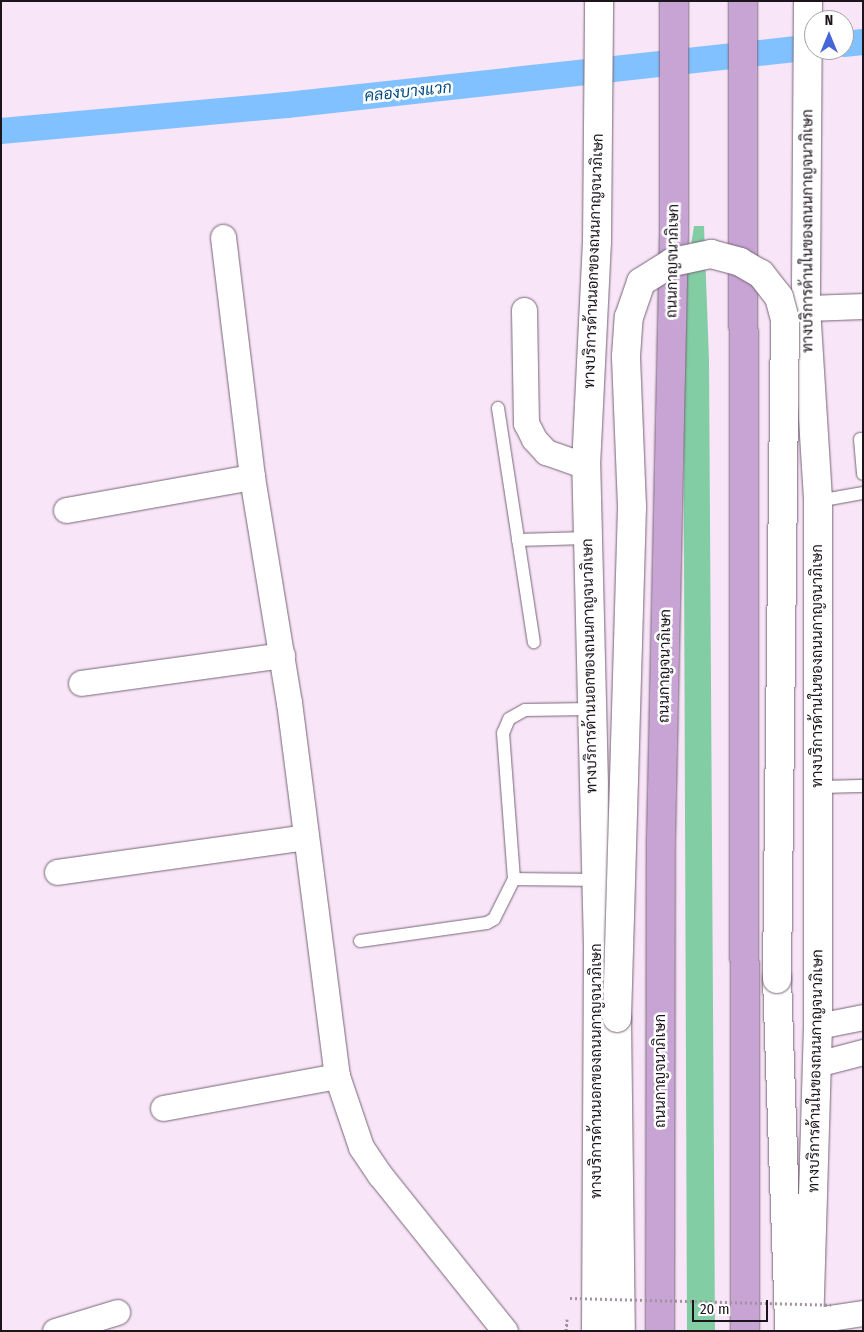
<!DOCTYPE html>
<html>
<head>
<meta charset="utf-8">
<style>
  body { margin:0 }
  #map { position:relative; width:864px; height:1332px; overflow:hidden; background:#f9e5f8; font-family:"Fira Sans Condensed",Sarabun,sans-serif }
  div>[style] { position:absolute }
  .green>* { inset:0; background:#82cda4 }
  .canal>* { height:26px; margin:-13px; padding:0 13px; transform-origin:13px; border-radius:13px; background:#82c1ff }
  .path>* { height:3px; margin-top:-1.5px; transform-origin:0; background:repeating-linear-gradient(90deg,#a192a0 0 2.5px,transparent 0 5px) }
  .roads { filter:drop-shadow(0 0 1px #766575) drop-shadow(0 0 1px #766575) }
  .service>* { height:12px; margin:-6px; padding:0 6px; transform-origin:6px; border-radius:6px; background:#fff }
  .minor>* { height:25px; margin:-12.5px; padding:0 12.5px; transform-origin:12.5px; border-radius:12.5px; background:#fff }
  .secondary>* { height:28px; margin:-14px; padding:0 14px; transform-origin:14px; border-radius:14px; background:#fff }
  .trunk>* { height:28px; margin:-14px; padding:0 14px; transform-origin:14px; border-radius:14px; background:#c7a4d4 }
  .path-bridge>* { height:3px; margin-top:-1.5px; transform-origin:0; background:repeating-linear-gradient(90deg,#a192a0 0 2.5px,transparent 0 5px) }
  .bridges { filter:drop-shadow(0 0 1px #766575) drop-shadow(0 0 1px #766575) }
  .secondary-bridge>* { height:28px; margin:-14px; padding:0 14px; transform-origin:14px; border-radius:14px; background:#fff }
  span { translate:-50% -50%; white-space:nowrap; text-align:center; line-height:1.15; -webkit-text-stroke:5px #fff; paint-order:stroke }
  .street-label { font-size:15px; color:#1b141b }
  .water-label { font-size:16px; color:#024c83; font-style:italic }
  .frame { position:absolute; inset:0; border:2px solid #1b141b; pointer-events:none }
  .north { position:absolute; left:804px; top:10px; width:50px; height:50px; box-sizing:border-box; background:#fff; border:1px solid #a4a1a4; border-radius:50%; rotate:0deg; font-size:14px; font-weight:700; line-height:20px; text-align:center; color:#1b141b }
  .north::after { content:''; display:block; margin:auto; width:18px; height:22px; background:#4765d8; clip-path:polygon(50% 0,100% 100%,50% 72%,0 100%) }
  .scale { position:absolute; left:692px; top:1300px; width:76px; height:22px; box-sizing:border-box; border:2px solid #1b141b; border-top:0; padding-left:6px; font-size:15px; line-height:18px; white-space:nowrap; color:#1b141b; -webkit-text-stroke:4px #fff; paint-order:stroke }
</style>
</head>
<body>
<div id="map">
  <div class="green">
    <div style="clip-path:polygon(694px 226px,704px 226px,709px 360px,715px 1331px,687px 1331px,683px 295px)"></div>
  </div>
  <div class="canal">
    <div style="left:844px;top:44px;width:19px;rotate:-6deg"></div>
    <div style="left:1px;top:131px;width:287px;rotate:-5.2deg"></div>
    <div style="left:287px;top:105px;width:530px;rotate:-6.28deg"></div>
  </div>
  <div class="path">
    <div style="left:566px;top:1331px;width:12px;rotate:-85deg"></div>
  </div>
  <div class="roads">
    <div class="service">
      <div style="left:498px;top:408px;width:237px;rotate:81.3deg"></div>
      <div style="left:860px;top:439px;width:35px;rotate:85deg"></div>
      <div style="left:818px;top:501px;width:46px;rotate:-10.1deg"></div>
      <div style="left:518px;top:540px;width:69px;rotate:-1.7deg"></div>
      <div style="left:590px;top:709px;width:65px;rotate:179.1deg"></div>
      <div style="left:525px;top:710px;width:18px;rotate:151deg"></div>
      <div style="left:509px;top:719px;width:15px;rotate:113deg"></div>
      <div style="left:503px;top:733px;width:146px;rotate:85.7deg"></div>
      <div style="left:514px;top:879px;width:82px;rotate:0.7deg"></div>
      <div style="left:818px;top:787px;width:45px;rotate:-1.3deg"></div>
      <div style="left:360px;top:941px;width:128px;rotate:-8.1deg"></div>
      <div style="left:487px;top:923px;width:8px;rotate:-30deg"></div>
      <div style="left:494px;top:919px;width:45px;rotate:-63.4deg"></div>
    </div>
    <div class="minor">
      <div style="left:223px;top:237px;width:242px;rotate:83.1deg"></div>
      <div style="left:252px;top:477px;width:228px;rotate:80.7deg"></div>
      <div style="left:289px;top:702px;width:377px;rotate:82.7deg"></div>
      <div style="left:337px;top:1076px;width:75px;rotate:71.3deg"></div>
      <div style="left:361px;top:1147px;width:34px;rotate:56deg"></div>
      <div style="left:380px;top:1175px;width:200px;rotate:51.3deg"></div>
      <div style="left:806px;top:308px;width:57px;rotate:-2deg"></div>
      <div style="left:524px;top:310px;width:113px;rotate:89deg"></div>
      <div style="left:526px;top:423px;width:18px;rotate:63deg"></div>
      <div style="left:534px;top:439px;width:18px;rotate:47deg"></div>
      <div style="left:546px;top:452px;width:42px;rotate:19.3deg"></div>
      <div style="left:66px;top:510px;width:189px;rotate:-10.1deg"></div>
      <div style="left:81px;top:683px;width:203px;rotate:-7.9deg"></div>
      <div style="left:57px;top:872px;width:251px;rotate:-8deg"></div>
      <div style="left:818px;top:1026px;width:46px;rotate:-11.3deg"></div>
      <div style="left:817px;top:1064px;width:48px;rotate:-14.6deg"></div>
      <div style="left:163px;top:1108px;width:177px;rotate:-10.4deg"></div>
      <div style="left:809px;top:1321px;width:55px;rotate:-8.4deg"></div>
      <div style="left:55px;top:1331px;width:65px;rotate:-17deg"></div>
    </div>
    <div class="secondary">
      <div style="left:808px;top:1px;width:307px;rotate:90.4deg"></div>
      <div style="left:806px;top:308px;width:193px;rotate:86.4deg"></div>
      <div style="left:818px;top:501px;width:525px;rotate:90deg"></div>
      <div style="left:818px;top:1026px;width:305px;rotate:91.7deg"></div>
      <div style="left:777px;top:979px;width:352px;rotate:88deg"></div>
      <div style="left:617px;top:1018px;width:313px;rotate:89.3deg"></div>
      <div style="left:596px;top:1331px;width:384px;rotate:-89.7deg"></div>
      <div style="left:598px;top:947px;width:481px;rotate:-91.4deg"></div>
      <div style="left:586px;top:466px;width:224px;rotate:-87.2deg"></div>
      <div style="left:597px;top:242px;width:241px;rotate:-89.5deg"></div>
    </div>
    <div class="trunk">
      <div style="left:743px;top:1px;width:1330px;rotate:89.91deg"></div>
      <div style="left:660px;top:1331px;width:493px;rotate:-89.9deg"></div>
      <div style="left:661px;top:838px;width:605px;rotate:-88.77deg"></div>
      <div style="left:674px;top:233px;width:232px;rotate:-90deg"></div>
    </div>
  </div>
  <div class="path-bridge">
    <div style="left:570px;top:1298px;width:261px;rotate:1.5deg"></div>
  </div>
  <div class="bridges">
    <div class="secondary-bridge">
      <div style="left:617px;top:1018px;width:511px;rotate:-88.32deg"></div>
      <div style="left:632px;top:507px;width:151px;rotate:-92.3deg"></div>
      <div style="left:626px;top:356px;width:39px;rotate:-86deg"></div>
      <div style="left:629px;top:317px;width:37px;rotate:-71deg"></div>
      <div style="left:641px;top:282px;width:38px;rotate:-32deg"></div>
      <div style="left:673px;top:262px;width:39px;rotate:-12deg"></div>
      <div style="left:711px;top:254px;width:30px;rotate:15deg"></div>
      <div style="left:740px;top:262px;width:24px;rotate:30deg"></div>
      <div style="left:761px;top:274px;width:29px;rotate:52deg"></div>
      <div style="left:779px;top:297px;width:24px;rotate:75deg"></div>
      <div style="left:785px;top:320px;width:659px;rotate:90.7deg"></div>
    </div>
  </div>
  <div class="street-label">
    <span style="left:808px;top:231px;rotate:-90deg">ทางบริการด้านในของถนนกาญจนาภิเษก</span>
    <span style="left:594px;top:261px;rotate:-88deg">ทางบริการด้านนอกของถนนกาญจนาภิเษก</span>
    <span style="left:673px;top:261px;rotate:-89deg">ถนนกาญจนาภิเษก</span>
    <span style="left:590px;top:666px;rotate:-91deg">ทางบริการด้านนอกของถนนกาญจนาภิเษก</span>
    <span style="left:665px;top:666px;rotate:-89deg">ถนนกาญจนาภิเษก</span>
    <span style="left:818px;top:666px;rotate:-90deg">ทางบริการด้านในของถนนกาญจนาภิเษก</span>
    <span style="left:597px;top:1071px;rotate:-90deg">ทางบริการด้านนอกของถนนกาญจนาภิเษก</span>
    <span style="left:661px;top:1071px;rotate:-90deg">ถนนกาญจนาภิเษก</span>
    <span style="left:816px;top:1071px;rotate:-89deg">ทางบริการด้านในของถนนกาญจนาภิเษก</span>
  </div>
  <div class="water-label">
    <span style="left:408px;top:92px;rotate:-6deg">คลองบางแวก</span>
  </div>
  <div class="frame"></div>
  <div class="north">N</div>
  <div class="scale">20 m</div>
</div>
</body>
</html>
